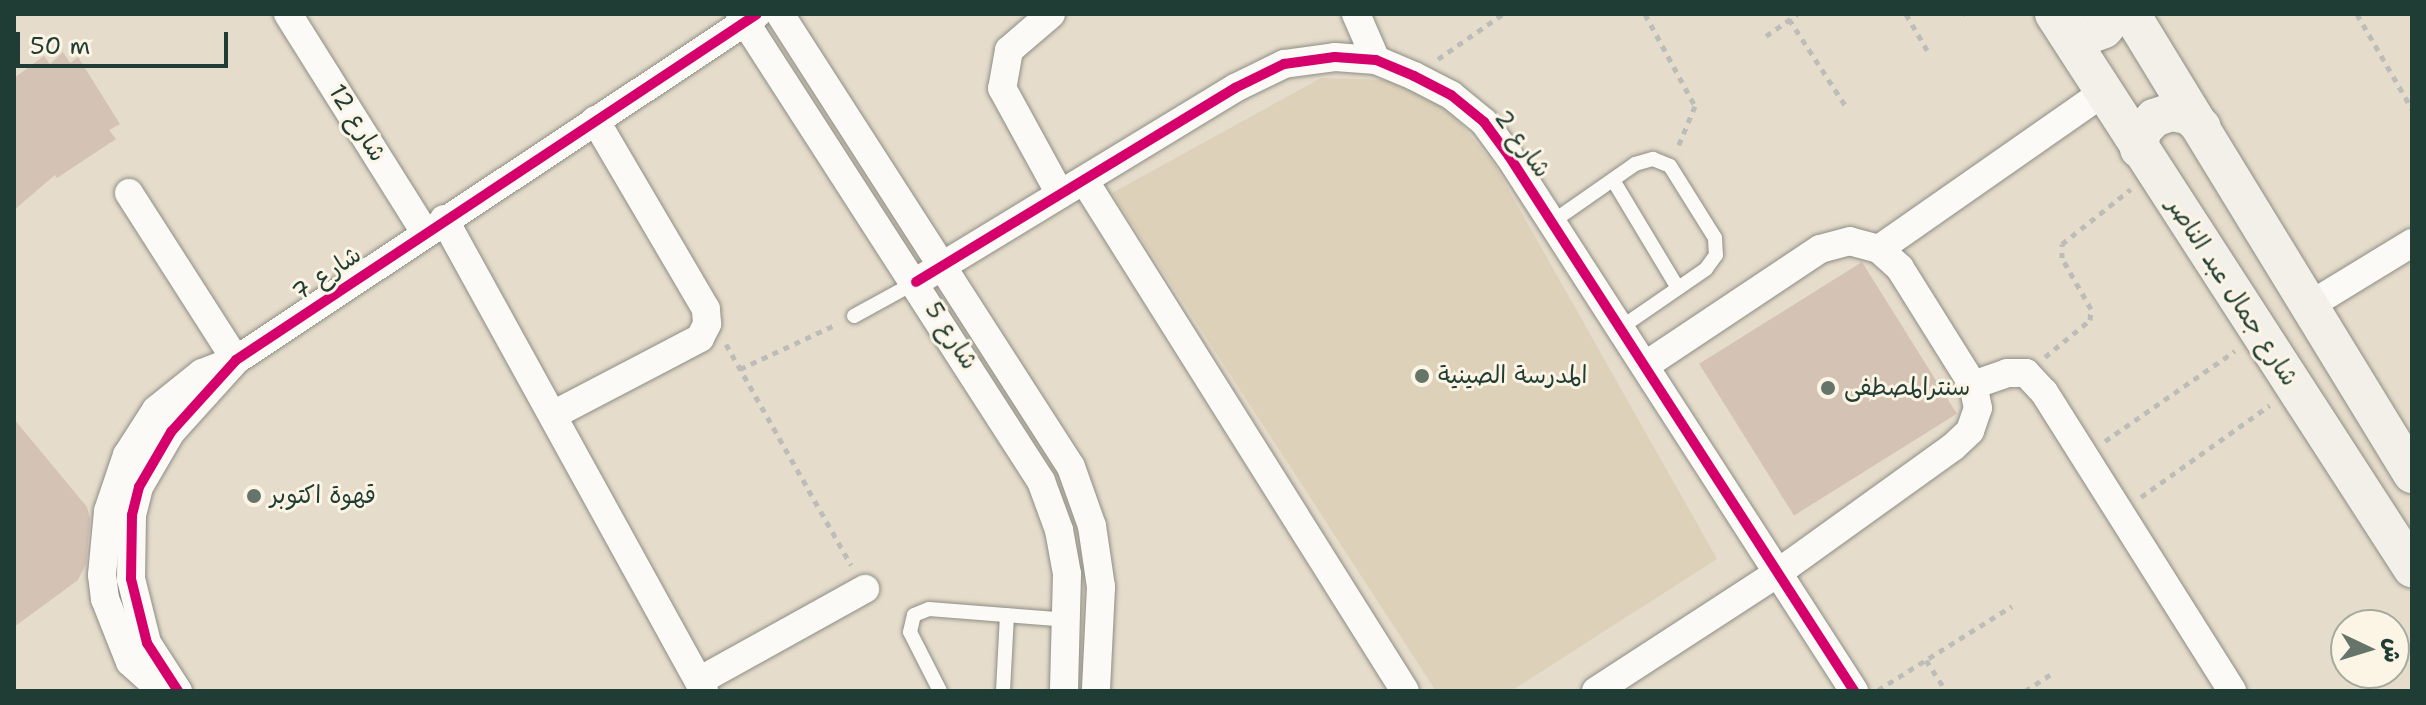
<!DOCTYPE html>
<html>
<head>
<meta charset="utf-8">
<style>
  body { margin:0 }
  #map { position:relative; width:2426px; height:705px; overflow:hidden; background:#e6dccb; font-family:"Shantell Sans","Playpen Sans Arabic",sans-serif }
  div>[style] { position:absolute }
  .built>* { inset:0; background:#ddd1b9 }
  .building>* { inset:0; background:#d4c3b4; transform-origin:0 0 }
  .path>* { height:5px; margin-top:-2.5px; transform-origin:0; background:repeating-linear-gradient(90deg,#bcbdb9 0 6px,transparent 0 12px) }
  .roads { filter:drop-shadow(0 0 2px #8d8e84) drop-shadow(0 0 2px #8d8e84) }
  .service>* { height:14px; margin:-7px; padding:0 7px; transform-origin:7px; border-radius:7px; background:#fbfaf7 }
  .minor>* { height:28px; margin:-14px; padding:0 14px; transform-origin:14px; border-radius:14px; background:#fbfaf7 }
  .secondary>* { height:38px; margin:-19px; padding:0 19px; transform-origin:19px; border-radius:19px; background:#f3f0e9 }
  .cycleway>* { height:10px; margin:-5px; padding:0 5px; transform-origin:5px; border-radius:5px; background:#d6006c }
  .dots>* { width:22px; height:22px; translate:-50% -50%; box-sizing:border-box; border:4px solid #fcf5e5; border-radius:50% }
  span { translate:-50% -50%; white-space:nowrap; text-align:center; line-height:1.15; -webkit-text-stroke:6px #fcf5e5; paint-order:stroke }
  .street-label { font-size:24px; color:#1f3d34 }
  .poi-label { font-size:24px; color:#1f3d34 }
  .left { translate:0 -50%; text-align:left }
  .frame { position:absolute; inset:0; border:16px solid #1f3d34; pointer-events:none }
  .north { position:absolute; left:2330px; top:609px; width:80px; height:80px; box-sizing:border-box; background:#fcf5e5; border:2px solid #a4ab9e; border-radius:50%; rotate:94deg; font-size:22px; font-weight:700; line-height:32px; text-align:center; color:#1f3d34 }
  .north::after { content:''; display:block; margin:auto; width:28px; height:36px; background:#657569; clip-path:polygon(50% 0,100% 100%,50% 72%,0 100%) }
  .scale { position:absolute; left:16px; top:32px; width:212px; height:36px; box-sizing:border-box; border:4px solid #1f3d34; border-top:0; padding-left:10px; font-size:24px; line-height:28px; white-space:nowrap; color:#1f3d34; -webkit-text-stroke:6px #fcf5e5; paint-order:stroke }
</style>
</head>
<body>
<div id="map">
  <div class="built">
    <div style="clip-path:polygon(1321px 78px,1386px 80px,1420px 91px,1450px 111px,1494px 164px,1717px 559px,1511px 691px,1436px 691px,1112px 193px)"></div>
  </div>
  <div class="building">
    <div style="clip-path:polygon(63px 52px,70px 63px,78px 57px,120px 124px,109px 130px,116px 139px,57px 178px,55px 175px,14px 210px,14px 78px,44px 56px,50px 64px)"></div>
    <div style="left:1862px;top:262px;width:179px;height:192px;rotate:58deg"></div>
    <div style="clip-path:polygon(14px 419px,87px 507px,90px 519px,86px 564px,78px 580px,14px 627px)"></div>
  </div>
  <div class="path">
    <div style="left:1645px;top:14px;width:105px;rotate:61.5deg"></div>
    <div style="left:1695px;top:106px;width:47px;rotate:112.7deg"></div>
    <div style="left:1906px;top:14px;width:42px;rotate:59.7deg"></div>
    <div style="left:1965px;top:14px;width:1px;rotate:45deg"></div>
    <div style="left:2357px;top:14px;width:110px;rotate:59.9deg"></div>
    <div style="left:1789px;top:19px;width:103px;rotate:56.9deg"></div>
    <div style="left:1766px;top:36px;width:38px;rotate:-35deg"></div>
    <div style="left:1438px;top:59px;width:79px;rotate:-34.7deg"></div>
    <div style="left:726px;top:344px;width:254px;rotate:60.5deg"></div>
    <div style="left:2045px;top:357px;width:58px;rotate:-39.4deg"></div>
    <div style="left:2090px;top:320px;width:11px;rotate:-85deg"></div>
    <div style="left:2091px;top:309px;width:59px;rotate:-119.6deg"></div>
    <div style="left:2062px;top:258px;width:14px;rotate:-90deg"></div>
    <div style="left:2062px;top:244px;width:88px;rotate:-38.6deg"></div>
    <div style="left:740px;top:369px;width:107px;rotate:-24.9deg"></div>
    <div style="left:2105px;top:441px;width:158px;rotate:-34.7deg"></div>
    <div style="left:2141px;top:497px;width:158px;rotate:-35.5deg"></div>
    <div style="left:1926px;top:660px;width:37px;rotate:57deg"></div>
    <div style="left:1878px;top:690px;width:158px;rotate:-32.1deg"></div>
    <div style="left:2025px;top:691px;width:30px;rotate:-33deg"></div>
  </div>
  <div class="roads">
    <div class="service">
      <div style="left:1613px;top:180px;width:126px;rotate:59deg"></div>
      <div style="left:1552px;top:222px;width:101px;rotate:-34.9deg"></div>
      <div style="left:1635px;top:164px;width:19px;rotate:-16deg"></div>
      <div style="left:1653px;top:159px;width:18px;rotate:22deg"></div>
      <div style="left:1670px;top:166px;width:85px;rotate:58deg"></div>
      <div style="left:1715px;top:238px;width:17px;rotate:87deg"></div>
      <div style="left:1716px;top:255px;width:17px;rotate:126deg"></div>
      <div style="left:1706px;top:269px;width:104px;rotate:145.5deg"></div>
      <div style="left:854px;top:316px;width:71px;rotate:-28.7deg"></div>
      <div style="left:940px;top:691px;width:66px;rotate:-117deg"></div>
      <div style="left:910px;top:632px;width:17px;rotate:-77deg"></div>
      <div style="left:914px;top:615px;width:16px;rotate:-22deg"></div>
      <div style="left:929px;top:609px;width:140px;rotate:4.5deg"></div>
      <div style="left:1003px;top:691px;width:76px;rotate:-87deg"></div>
    </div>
    <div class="minor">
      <div style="left:288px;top:14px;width:257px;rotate:57.9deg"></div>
      <div style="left:740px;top:14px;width:556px;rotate:57.2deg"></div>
      <div style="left:1041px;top:481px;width:52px;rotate:69.8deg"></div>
      <div style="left:1059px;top:530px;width:45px;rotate:79.7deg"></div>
      <div style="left:1067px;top:574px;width:117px;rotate:91.5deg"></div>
      <div style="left:780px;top:14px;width:538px;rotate:57.28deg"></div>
      <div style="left:1071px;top:467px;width:63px;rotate:70.4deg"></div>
      <div style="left:1092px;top:526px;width:62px;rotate:81.6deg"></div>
      <div style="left:1101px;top:587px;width:104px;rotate:92.8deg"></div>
      <div style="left:1051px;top:14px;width:55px;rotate:139.4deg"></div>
      <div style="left:1009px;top:50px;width:39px;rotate:100deg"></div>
      <div style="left:1002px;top:88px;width:121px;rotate:61.3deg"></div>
      <div style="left:1356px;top:14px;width:50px;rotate:66.5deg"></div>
      <div style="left:1084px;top:180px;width:603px;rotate:57.86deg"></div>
      <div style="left:129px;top:193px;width:198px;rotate:57.4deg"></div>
      <div style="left:444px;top:219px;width:539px;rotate:61.15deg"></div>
      <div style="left:1879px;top:249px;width:273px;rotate:-34.9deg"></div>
      <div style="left:916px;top:282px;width:373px;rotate:-31.3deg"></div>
      <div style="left:1235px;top:88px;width:55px;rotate:-26.1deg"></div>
      <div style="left:1284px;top:64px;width:51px;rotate:-7.8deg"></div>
      <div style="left:1335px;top:57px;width:41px;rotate:4.2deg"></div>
      <div style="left:1376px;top:60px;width:41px;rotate:22.8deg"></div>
      <div style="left:1414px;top:76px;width:42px;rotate:27.2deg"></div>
      <div style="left:1451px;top:95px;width:43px;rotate:39.3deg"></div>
      <div style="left:1484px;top:122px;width:42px;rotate:53.7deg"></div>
      <div style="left:1509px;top:156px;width:637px;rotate:57.18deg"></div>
      <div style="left:2307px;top:307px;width:123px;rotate:-31.4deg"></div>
      <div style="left:1973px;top:385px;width:36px;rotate:-19deg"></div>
      <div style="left:2007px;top:373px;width:19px"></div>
      <div style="left:2026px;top:373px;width:26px;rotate:47deg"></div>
      <div style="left:2044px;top:392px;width:353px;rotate:57.8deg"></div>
      <div style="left:553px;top:415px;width:166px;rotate:-27.6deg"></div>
      <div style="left:700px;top:338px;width:16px;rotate:-63deg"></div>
      <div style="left:707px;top:324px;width:15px;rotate:-94deg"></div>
      <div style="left:706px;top:309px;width:219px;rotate:-120.4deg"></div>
      <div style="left:699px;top:681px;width:190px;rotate:-29deg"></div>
      <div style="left:162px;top:691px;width:43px;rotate:-137.8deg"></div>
      <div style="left:130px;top:662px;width:68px;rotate:-111.6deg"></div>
      <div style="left:105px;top:599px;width:24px;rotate:-97deg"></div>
      <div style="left:102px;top:575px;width:64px;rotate:-84.6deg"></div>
      <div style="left:108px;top:511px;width:59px;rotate:-71.3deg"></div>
      <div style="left:127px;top:455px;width:54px;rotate:-57.2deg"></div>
      <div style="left:156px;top:410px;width:59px;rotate:-38.8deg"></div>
      <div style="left:202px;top:373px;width:36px;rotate:-21deg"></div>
      <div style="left:178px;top:691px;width:57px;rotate:-122.9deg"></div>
      <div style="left:147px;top:643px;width:66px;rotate:-104deg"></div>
      <div style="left:131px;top:579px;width:64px;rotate:-89.1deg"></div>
      <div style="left:132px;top:515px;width:29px;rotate:-76deg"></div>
      <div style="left:139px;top:487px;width:64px;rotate:-59.8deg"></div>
      <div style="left:171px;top:432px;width:97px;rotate:-47.9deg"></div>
      <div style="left:236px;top:360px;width:625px;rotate:-33.59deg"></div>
      <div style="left:1596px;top:691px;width:218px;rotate:-33deg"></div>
      <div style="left:1779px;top:572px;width:214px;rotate:-35.7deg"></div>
      <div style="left:1953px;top:447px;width:23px;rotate:-43deg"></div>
      <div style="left:1970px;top:431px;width:24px;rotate:-71deg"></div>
      <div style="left:1978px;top:408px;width:24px;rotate:-102deg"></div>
      <div style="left:1973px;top:385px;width:138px;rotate:-122deg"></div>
      <div style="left:1900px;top:268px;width:28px;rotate:-138deg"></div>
      <div style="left:1879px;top:249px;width:30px;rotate:-165deg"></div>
      <div style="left:1850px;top:241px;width:31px;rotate:165deg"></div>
      <div style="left:1820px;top:249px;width:209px;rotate:146.3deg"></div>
    </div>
    <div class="secondary">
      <div style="left:2054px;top:14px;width:660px;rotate:57.13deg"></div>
      <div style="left:2131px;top:14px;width:539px;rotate:58.58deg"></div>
      <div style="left:2066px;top:32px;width:20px;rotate:11deg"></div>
      <div style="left:2086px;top:36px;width:19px;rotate:-21deg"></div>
      <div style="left:2104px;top:29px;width:19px;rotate:-51deg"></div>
      <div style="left:2139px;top:149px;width:18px;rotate:-81deg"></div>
      <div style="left:2142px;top:131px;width:18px;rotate:-47deg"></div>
      <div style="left:2154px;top:118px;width:18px;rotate:-19deg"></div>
      <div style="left:2171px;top:112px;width:17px;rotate:10deg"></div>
      <div style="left:2188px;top:115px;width:18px;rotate:41deg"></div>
    </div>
  </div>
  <div class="cycleway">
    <div style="left:916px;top:282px;width:373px;rotate:-31.3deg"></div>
    <div style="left:1235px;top:88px;width:55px;rotate:-26.1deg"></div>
    <div style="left:1284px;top:64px;width:51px;rotate:-7.8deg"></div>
    <div style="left:1335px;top:57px;width:41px;rotate:4.2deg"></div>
    <div style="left:1376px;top:60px;width:41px;rotate:22.8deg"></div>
    <div style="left:1414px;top:76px;width:42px;rotate:27.2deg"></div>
    <div style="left:1451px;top:95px;width:43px;rotate:39.3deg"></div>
    <div style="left:1484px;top:122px;width:42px;rotate:53.7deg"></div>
    <div style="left:1509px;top:156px;width:637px;rotate:57.18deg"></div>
    <div style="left:178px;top:691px;width:57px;rotate:-122.9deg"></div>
    <div style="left:147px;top:643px;width:66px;rotate:-104deg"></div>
    <div style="left:131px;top:579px;width:64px;rotate:-89.1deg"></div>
    <div style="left:132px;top:515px;width:29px;rotate:-76deg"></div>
    <div style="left:139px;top:487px;width:64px;rotate:-59.8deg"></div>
    <div style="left:171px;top:432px;width:97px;rotate:-47.9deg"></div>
    <div style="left:236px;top:360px;width:625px;rotate:-33.59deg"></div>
  </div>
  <div class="dots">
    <div style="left:1422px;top:376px;background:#657569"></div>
    <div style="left:1828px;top:388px;background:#657569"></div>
    <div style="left:254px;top:496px;background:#657569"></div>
  </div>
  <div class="street-label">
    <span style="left:357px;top:123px;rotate:58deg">شارع 12</span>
    <span style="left:1522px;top:144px;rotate:54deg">شارع 2</span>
    <span style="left:327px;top:274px;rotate:-34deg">شارع 7</span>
    <span style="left:2232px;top:292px;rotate:57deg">شارع جمال عبد الناصر</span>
    <span style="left:951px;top:336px;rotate:57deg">شارع 5</span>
  </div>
  <div class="poi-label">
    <span class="left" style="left:1438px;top:376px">المدرسة الصينية</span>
    <span class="left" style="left:1844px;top:388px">سنترالمصطفى</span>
    <span class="left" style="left:270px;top:496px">قهوة اكتوبر</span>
  </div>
  <div class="frame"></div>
  <div class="north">ش</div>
  <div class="scale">50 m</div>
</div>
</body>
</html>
